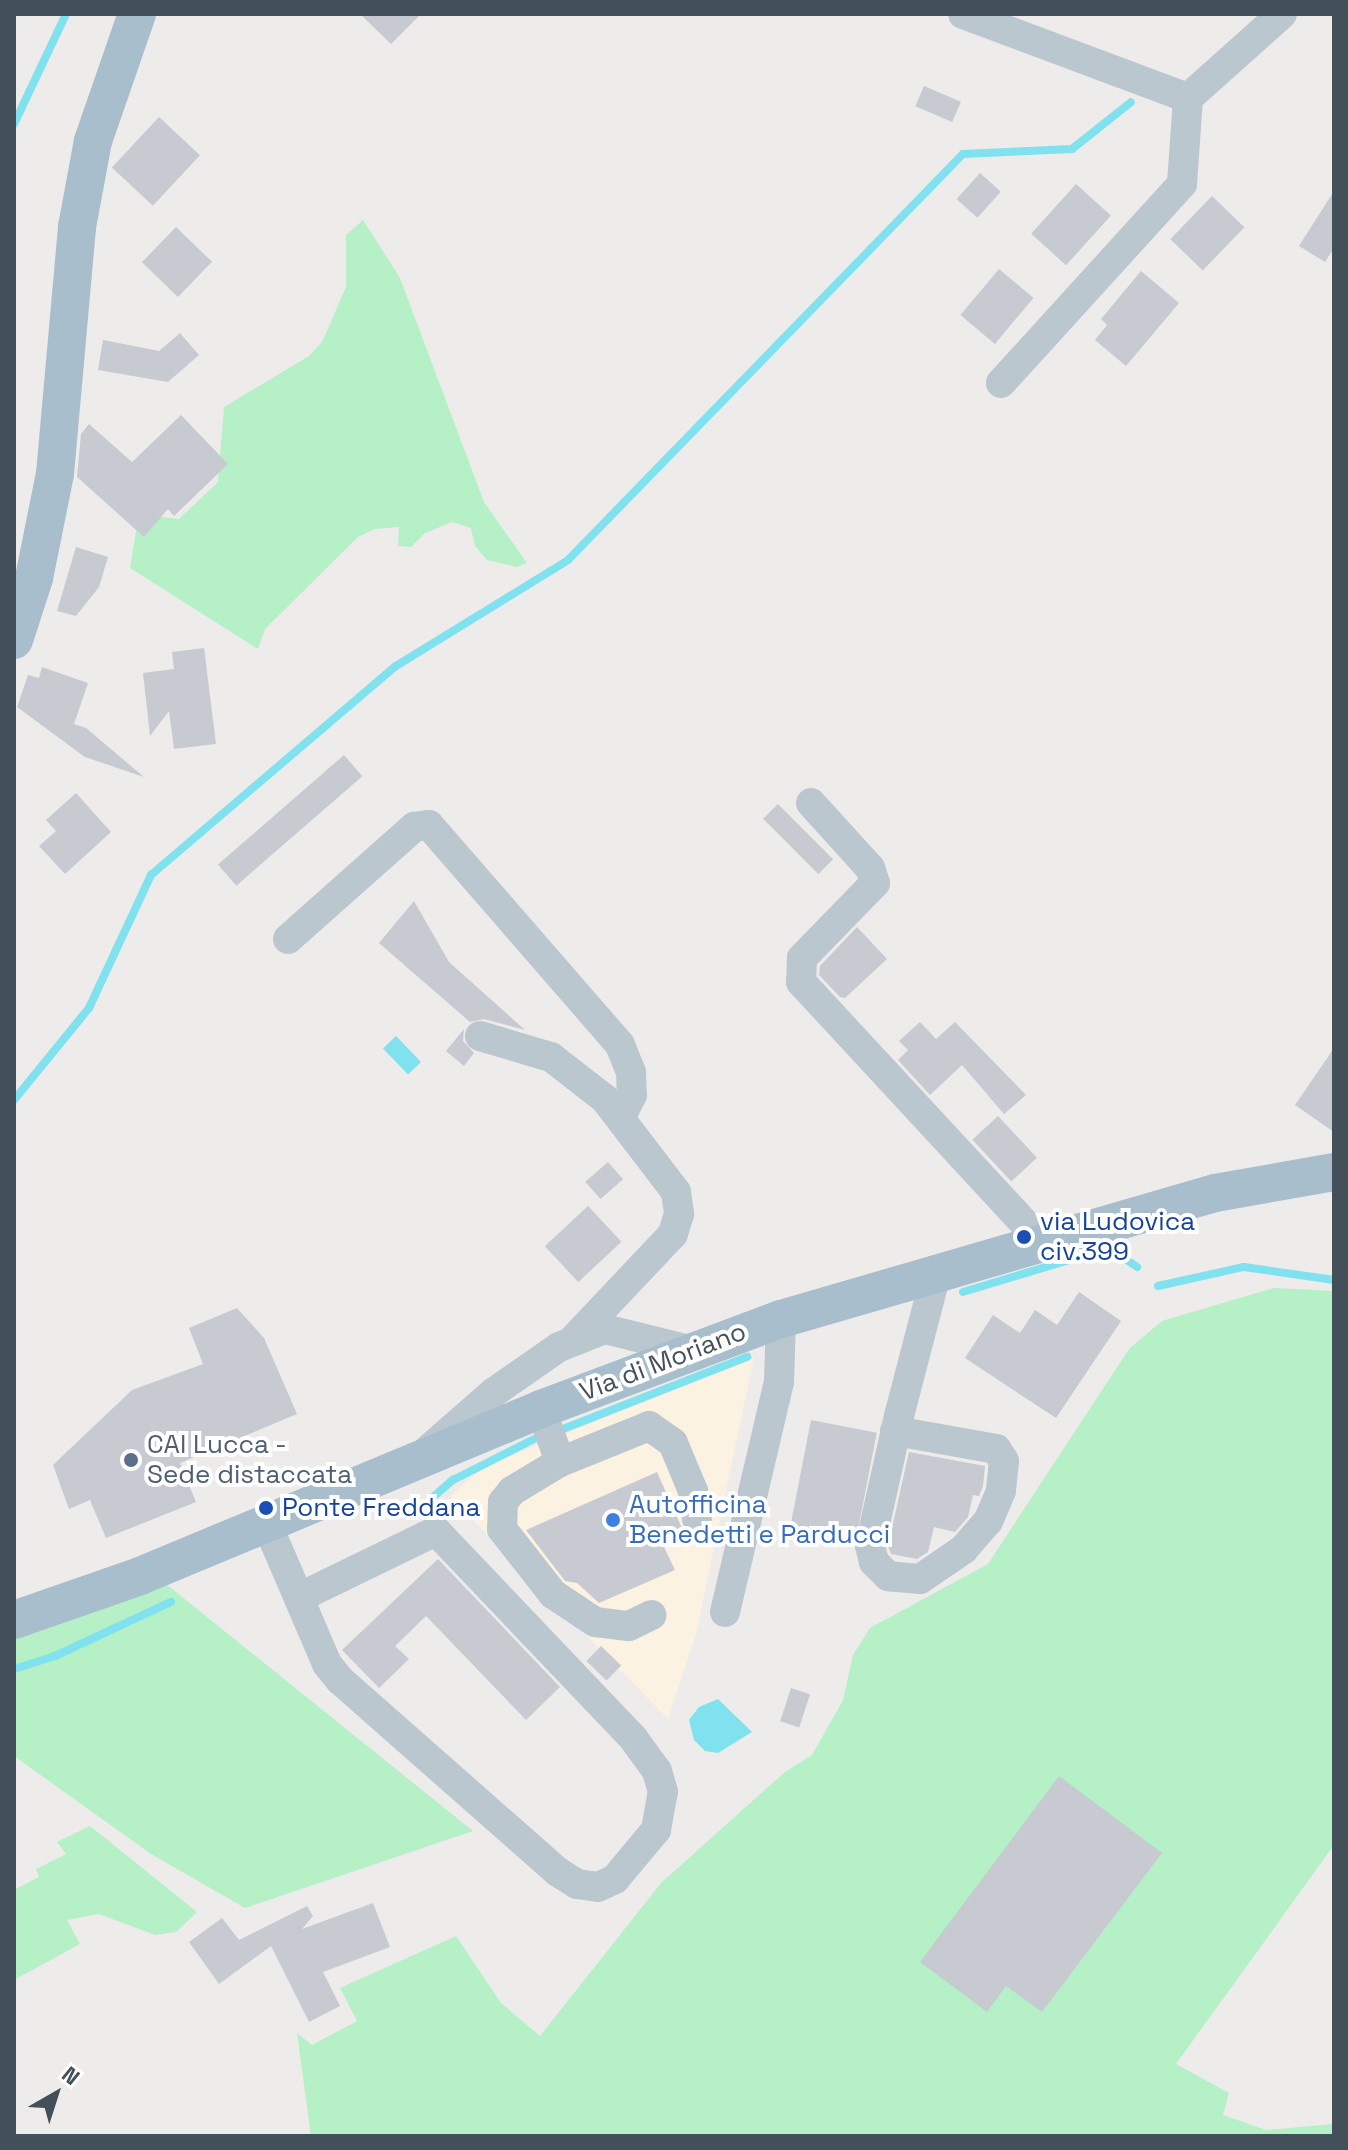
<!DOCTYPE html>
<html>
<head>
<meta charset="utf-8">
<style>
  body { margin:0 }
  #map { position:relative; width:1348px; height:2150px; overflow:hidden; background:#eeebeb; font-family:"Space Grotesk",sans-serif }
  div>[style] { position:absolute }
  .commercial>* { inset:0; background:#fcf2e1 }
  .green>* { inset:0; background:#b5f0c7 }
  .water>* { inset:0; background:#80e1ef; transform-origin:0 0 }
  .stream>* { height:8px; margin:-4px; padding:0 4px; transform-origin:4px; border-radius:4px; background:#80e1ef }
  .building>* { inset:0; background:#c7cad1; transform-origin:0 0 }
  .minor>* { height:30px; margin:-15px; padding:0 15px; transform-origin:15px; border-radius:15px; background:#bbc7cf }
  .major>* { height:38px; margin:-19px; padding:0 19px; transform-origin:19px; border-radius:19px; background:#a9becc }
  .dots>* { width:22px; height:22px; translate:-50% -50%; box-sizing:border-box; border:4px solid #fff; border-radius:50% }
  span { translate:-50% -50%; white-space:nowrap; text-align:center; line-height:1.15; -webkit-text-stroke:8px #fff; paint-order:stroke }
  .transit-label { font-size:26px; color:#164399 }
  .left { translate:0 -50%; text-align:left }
  .street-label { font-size:26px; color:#435059 }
  .service-label { font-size:26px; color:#4e5e75 }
  .shop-label { font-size:26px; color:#366cbe }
  .frame { position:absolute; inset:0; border:16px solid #435059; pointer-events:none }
  .north { position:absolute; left:16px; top:2054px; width:80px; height:80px; -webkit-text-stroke:6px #fff; paint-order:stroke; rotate:39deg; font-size:22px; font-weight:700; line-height:32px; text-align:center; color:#435059 }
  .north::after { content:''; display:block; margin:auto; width:28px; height:36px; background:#435059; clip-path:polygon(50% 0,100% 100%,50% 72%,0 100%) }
</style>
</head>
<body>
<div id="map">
  <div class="commercial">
    <div style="clip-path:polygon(754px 1357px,696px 1634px,668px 1719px,450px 1496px,484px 1467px)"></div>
  </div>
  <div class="green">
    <div style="clip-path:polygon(363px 220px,400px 278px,484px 502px,527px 563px,517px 567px,487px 560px,475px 546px,471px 528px,452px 522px,425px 533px,411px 547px,398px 546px,399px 527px,375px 529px,358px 537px,265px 629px,258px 649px,130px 568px,136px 531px,146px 515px,179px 519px,218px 482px,224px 407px,309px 356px,322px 342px,346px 287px,346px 235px)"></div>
    <div style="clip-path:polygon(1274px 1288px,1334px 1291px,1334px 1845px,1176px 2064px,1229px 2093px,1223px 2115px,1266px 2130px,1334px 2124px,1334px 2136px,311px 2136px,297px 2033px,312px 2045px,357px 2021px,340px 1988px,456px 1936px,501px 2003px,540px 2036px,661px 1883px,785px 1772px,812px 1755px,843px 1700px,853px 1655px,870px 1628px,988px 1564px,1129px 1349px,1162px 1321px)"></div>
    <div style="clip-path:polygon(166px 1584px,473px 1831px,245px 1908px,151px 1854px,14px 1756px,14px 1637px)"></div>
    <div style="clip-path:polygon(90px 1826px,197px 1912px,176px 1932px,155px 1935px,99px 1914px,67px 1920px,80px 1944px,14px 1980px,14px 1890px,39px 1877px,36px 1869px,66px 1854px,57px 1842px)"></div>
  </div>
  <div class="water">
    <div style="left:396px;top:1036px;width:36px;height:18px;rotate:46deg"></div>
    <div style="clip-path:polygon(718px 1699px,752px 1732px,718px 1753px,705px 1751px,694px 1740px,689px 1720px,699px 1707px)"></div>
  </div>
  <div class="stream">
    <div style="left:14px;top:124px;width:122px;rotate:-64.7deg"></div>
    <div style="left:14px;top:1100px;width:119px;rotate:-50.8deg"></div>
    <div style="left:89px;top:1008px;width:147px;rotate:-65deg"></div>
    <div style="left:151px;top:875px;width:322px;rotate:-40.5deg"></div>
    <div style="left:396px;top:666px;width:202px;rotate:-31.6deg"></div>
    <div style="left:568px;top:560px;width:566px;rotate:-45.79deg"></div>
    <div style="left:963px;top:154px;width:109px;rotate:-2.6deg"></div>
    <div style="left:1072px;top:149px;width:75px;rotate:-38.5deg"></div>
    <div style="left:1158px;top:1286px;width:88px;rotate:-12.5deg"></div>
    <div style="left:1244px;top:1267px;width:91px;rotate:8.2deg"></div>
    <div style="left:963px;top:1292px;width:152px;rotate:-16.8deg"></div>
    <div style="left:1109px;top:1248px;width:34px;rotate:34deg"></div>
    <div style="left:563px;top:1429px;width:198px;rotate:-21.4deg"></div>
    <div style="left:432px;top:1498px;width:28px;rotate:-41deg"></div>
    <div style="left:453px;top:1480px;width:91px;rotate:-26.8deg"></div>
    <div style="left:14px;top:1669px;width:43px;rotate:-17.6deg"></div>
    <div style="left:55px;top:1656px;width:128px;rotate:-25deg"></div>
  </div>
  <div class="building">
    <div style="clip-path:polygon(360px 14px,421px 14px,391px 44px)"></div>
    <div style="left:924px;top:86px;width:40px;height:22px;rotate:23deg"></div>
    <div style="left:159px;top:117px;width:56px;height:69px;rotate:43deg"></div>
    <div style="left:980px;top:173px;width:28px;height:35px;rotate:42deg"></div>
    <div style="left:1076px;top:184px;width:47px;height:67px;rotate:42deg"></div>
    <div style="clip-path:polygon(1334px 191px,1334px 248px,1325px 262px,1299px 246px)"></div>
    <div style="left:1212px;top:196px;width:45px;height:60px;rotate:44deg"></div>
    <div style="left:176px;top:227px;width:50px;height:49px;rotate:44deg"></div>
    <div style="left:999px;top:269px;width:45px;height:60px;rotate:40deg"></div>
    <div style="clip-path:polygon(1141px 271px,1179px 303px,1126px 366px,1095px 340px,1107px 325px,1101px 319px)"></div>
    <div style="clip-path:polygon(180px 333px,199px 355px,168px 382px,98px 370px,103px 340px,159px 351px)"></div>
    <div style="clip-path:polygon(181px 415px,228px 464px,174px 516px,168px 509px,144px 537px,77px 477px,81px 434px,89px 424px,132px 462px)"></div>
    <div style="clip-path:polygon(76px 547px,108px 557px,99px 587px,76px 616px,57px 611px)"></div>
    <div style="clip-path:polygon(204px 648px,216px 744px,174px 749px,169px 711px,150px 736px,143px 673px,174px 669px,172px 652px)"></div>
    <div style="clip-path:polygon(42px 667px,88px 683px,74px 724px,86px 728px,144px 777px,85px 757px,17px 707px,28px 675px,39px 678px)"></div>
    <div style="left:344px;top:755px;width:28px;height:167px;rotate:49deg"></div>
    <div style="clip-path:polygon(76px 793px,111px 832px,65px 874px,39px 846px,56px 831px,46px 820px)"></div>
    <div style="left:778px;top:804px;width:78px;height:21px;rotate:45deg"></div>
    <div style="clip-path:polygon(414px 901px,449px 962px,525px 1030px,484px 1019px,470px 1022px,379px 943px)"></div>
    <div style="clip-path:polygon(857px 927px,887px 959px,845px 998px,840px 997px,819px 975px,820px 966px)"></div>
    <div style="clip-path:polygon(920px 1022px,936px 1039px,955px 1022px,1026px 1095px,1004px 1114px,962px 1065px,930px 1095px,898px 1060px,908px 1050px,899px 1041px)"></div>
    <div style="clip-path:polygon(464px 1029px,463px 1041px,474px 1053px,464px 1066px,446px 1051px)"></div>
    <div style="clip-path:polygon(1334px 1048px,1334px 1132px,1295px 1105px)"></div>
    <div style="left:998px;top:1116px;width:57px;height:35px;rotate:47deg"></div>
    <div style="left:608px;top:1162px;width:23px;height:30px;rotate:49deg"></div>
    <div style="left:588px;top:1206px;width:49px;height:59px;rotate:47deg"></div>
    <div style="clip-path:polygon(1079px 1292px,1121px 1321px,1056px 1418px,965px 1358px,993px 1315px,1020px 1333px,1035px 1310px,1057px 1325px)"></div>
    <div style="clip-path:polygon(237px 1308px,264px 1338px,297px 1414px,180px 1463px,196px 1502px,106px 1538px,90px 1500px,69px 1509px,53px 1465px,132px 1390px,203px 1364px,189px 1328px)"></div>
    <div style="left:811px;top:1420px;width:67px;height:114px;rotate:11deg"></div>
    <div style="clip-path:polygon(909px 1452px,985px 1466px,983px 1486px,979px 1496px,973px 1495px,968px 1517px,955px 1532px,934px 1527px,928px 1552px,917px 1559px,891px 1554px,888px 1546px)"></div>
    <div style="clip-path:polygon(657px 1472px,685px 1535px,663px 1545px,675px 1570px,599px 1603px,577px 1583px,565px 1581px,526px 1530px)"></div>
    <div style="clip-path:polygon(438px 1559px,560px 1687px,526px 1720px,426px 1616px,395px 1646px,409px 1659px,379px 1688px,342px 1650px)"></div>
    <div style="left:601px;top:1646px;width:28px;height:21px;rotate:44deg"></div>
    <div style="left:791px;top:1688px;width:20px;height:35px;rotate:18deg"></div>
    <div style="clip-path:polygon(1059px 1776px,1162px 1853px,1042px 2012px,1006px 1986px,987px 2012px,920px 1962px)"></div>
    <div style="clip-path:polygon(373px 1903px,390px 1947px,323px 1972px,340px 2006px,309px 2022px,271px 1946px,219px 1984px,189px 1942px,222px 1918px,239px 1940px,307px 1906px,313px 1916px,302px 1929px)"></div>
  </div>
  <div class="minor">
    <div style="left:963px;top:14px;width:240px;rotate:20.5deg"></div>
    <div style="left:1188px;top:98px;width:86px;rotate:94deg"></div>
    <div style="left:1182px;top:184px;width:269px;rotate:132.3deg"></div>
    <div style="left:1188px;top:98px;width:126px;rotate:-41.8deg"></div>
    <div style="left:811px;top:803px;width:88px;rotate:47.8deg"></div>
    <div style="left:870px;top:868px;width:16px;rotate:72deg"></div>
    <div style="left:875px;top:883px;width:105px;rotate:134.2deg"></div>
    <div style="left:802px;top:958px;width:24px;rotate:92deg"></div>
    <div style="left:801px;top:982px;width:356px;rotate:47.2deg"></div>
    <div style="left:288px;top:939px;width:169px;rotate:-41.6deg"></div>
    <div style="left:414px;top:827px;width:15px;rotate:-8deg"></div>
    <div style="left:429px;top:825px;width:291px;rotate:49deg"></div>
    <div style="left:620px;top:1045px;width:29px;rotate:68deg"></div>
    <div style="left:631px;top:1072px;width:23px;rotate:88deg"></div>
    <div style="left:632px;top:1095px;width:25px;rotate:117deg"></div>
    <div style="left:480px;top:1036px;width:74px;rotate:16.5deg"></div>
    <div style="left:551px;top:1057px;width:68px;rotate:37.9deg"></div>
    <div style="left:605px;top:1099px;width:117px;rotate:52.6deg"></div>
    <div style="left:676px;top:1192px;width:22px;rotate:82deg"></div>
    <div style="left:679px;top:1214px;width:21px;rotate:107deg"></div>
    <div style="left:673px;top:1234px;width:149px;rotate:133.4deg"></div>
    <div style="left:541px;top:1409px;width:56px;rotate:70.3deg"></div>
    <div style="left:560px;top:1462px;width:96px;rotate:-22deg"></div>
    <div style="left:649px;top:1426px;width:29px;rotate:35deg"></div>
    <div style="left:673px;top:1443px;width:52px;rotate:67.4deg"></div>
    <div style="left:693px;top:1491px;width:28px;rotate:82deg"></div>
    <div style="left:895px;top:1431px;width:103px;rotate:10.1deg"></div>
    <div style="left:996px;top:1449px;width:14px;rotate:56deg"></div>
    <div style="left:1004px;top:1461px;width:30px;rotate:96deg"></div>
    <div style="left:1001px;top:1491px;width:33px;rotate:113deg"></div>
    <div style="left:988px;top:1521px;width:37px;rotate:131deg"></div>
    <div style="left:964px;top:1549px;width:53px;rotate:145.7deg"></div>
    <div style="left:920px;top:1579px;width:32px;rotate:-175deg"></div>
    <div style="left:888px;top:1576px;width:20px;rotate:-135deg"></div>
    <div style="left:874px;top:1562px;width:16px;rotate:-104deg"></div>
    <div style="left:870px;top:1546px;width:133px;rotate:-77.4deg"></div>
    <div style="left:899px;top:1416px;width:147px;rotate:-75.4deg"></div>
    <div style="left:429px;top:1449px;width:85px;rotate:-41.2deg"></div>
    <div style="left:493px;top:1393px;width:80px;rotate:-34.9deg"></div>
    <div style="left:559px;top:1347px;width:49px;rotate:-21.4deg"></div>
    <div style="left:605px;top:1329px;width:87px;rotate:14deg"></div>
    <div style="left:560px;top:1462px;width:56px;rotate:148.9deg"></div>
    <div style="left:512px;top:1491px;width:14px;rotate:129deg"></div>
    <div style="left:503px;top:1502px;width:27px;rotate:92deg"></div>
    <div style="left:502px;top:1529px;width:83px;rotate:51.9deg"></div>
    <div style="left:553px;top:1594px;width:50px;rotate:33.7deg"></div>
    <div style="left:595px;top:1622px;width:34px;rotate:7deg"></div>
    <div style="left:629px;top:1626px;width:25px;rotate:-26deg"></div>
    <div style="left:267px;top:1524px;width:152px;rotate:66.8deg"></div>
    <div style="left:327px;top:1664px;width:21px;rotate:51deg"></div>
    <div style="left:340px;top:1680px;width:290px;rotate:41.4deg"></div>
    <div style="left:558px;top:1872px;width:22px;rotate:32deg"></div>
    <div style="left:577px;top:1884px;width:21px;rotate:8deg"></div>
    <div style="left:598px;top:1887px;width:19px;rotate:-25deg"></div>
    <div style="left:615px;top:1879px;width:64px;rotate:-50.1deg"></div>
    <div style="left:656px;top:1830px;width:39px;rotate:-80deg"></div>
    <div style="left:663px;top:1792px;width:22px;rotate:-106deg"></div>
    <div style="left:657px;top:1771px;width:39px;rotate:-126deg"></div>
    <div style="left:634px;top:1739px;width:287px;rotate:-133.6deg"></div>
    <div style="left:436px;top:1531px;width:151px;rotate:154.1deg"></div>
    <div style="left:725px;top:1612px;width:236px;rotate:-76.8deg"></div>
    <div style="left:779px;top:1382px;width:63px;rotate:-88.2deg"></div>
  </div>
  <div class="major">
    <div style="left:14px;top:640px;width:65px;rotate:-72.1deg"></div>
    <div style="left:34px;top:578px;width:106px;rotate:-78.6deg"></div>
    <div style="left:55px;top:474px;width:248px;rotate:-84.9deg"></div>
    <div style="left:77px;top:227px;width:87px;rotate:-79.5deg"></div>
    <div style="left:93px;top:141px;width:134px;rotate:-70.9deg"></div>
    <div style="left:14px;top:1620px;width:133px;rotate:-19.2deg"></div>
    <div style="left:140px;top:1576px;width:434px;rotate:-22.6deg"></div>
    <div style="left:541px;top:1409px;width:256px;rotate:-20.6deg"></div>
    <div style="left:781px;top:1319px;width:452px;rotate:-16.2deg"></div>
    <div style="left:1215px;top:1193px;width:121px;rotate:-10deg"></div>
  </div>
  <div class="dots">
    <div style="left:1024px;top:1237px;background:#1a4fb4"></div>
    <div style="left:131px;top:1460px;background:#5c6f8a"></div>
    <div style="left:266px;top:1508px;background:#1a4fb4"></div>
    <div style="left:613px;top:1520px;background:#3f7fe0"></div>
  </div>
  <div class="transit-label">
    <span class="left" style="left:1040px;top:1237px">via Ludovica<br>civ.399</span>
    <span class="left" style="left:282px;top:1508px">Ponte Freddana</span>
  </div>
  <div class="street-label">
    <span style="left:663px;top:1362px;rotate:-21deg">Via di Moriano</span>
  </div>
  <div class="service-label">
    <span class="left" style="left:147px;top:1460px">CAI Lucca -<br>Sede distaccata</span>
  </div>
  <div class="shop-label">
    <span class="left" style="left:629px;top:1520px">Autofficina<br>Benedetti e Parducci</span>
  </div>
  <div class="frame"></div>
  <div class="north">N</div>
</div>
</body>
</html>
